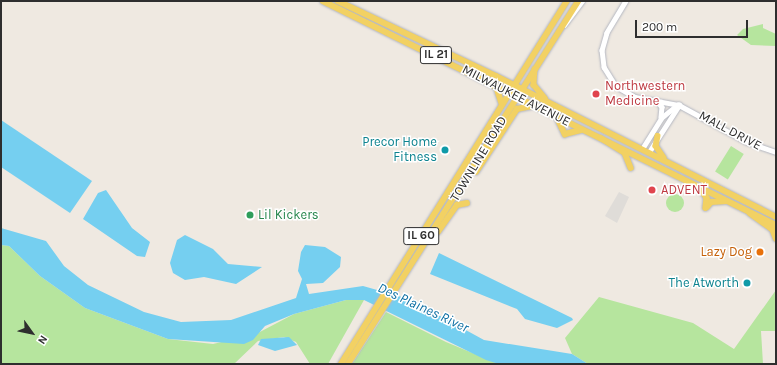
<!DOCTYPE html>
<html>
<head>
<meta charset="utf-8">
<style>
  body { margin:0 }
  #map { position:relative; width:777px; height:365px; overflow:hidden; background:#efe9e1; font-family:Karla,sans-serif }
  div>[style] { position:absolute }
  .green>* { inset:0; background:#b6e59e; transform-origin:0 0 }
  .round { border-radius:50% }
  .plaza>* { inset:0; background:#dfdcd8 }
  .water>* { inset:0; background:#75cff0 }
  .roads { filter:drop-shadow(0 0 1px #b4b7c1) drop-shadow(0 0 1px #b4b7c1) }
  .minor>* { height:4.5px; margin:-2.25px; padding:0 2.25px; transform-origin:2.25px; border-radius:2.25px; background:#fff }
  .major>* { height:5.5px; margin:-2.75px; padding:0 2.75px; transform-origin:2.75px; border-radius:2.75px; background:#f2d163 }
  .dots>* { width:11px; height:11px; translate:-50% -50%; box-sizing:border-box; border:2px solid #fff; border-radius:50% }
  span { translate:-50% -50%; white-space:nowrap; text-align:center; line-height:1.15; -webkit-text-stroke:3px #fff; paint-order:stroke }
  .shield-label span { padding:1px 3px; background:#fff; border:1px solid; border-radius:3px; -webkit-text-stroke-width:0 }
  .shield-label { font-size:12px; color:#2e2e2e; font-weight:700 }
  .health-label { font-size:13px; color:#be3a42 }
  .left { translate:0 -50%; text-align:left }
  .street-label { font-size:13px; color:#2e2e2e }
  .culture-label { font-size:13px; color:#0d838f }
  .right { translate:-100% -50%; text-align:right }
  .leisure-label { font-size:13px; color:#27864d }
  .food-label { font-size:13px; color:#c56008 }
  .water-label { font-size:14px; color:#0d6fa3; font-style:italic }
  .frame { position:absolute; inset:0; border:2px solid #2e2e2e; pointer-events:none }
  .north { position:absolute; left:12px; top:313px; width:40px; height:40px; -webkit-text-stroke:3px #fff; paint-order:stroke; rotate:123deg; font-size:11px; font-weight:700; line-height:16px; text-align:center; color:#2e2e2e }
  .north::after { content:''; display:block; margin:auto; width:14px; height:18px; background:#2e2e2e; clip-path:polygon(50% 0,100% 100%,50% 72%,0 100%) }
  .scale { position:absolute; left:635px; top:20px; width:113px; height:18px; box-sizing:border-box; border:2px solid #2e2e2e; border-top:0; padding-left:5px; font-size:12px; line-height:14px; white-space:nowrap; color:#2e2e2e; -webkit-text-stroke:3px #fff; paint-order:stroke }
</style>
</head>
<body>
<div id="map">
  <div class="green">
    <div style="clip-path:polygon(763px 24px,763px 28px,776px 34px,776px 46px,751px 45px,737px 35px,743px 29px)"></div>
    <div style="left:731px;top:146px;width:15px;height:30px;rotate:32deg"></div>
    <div class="round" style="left:666px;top:194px;width:18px;height:18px"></div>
    <div style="clip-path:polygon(1px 245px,9px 246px,40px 276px,85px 308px,168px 339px,213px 344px,256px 334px,294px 314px,346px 300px,364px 300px,328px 364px,310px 364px,296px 342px,284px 337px,258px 341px,234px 364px,1px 364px)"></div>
    <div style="clip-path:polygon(776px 290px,776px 331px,761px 331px,763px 364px,588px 364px,572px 354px,565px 338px,599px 297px,693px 323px,734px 349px)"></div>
    <div style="clip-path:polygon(386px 312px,446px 342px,499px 364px,352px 364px)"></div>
  </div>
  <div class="plaza">
    <div style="clip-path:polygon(619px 192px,629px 197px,617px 223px,605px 216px)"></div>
  </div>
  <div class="water">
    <div style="clip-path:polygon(1px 120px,92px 181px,70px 213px,1px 167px)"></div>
    <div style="clip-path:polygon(106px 190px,132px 228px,150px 242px,145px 257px,137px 256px,83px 219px,98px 193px)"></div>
    <div style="clip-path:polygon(1px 228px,46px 241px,64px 266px,88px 285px,144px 312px,181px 322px,231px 320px,296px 298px,302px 279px,298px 271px,301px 252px,305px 245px,325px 247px,341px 257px,340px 267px,323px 283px,306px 284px,309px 294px,363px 286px,409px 299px,484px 340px,572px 354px,588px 364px,499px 364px,486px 360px,364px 300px,346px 300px,294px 314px,265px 326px,253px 340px,244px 344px,168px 339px,85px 308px,40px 276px,9px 246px,1px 245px)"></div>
    <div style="clip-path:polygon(185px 235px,213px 249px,228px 264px,262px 267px,236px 284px,204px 277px,185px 280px,173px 273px,170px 263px,177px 240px)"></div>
    <div style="clip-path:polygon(439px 253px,572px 318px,573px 320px,557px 328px,525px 319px,517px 309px,430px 274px)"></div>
    <div style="clip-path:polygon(289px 337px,297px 345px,275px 351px,258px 345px,261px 339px)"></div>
  </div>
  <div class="roads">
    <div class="minor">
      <div style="left:626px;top:1px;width:37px;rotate:121deg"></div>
      <div style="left:607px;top:33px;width:18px;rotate:106deg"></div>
      <div style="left:602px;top:50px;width:17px;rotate:83deg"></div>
      <div style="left:604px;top:67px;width:22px;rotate:58deg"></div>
      <div style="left:616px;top:86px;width:22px;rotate:30deg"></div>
      <div style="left:635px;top:97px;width:45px;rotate:10.3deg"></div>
      <div style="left:679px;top:105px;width:77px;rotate:28.6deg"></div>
      <div style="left:747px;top:142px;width:31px;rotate:19deg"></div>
      <div style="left:564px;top:25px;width:30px;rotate:-53deg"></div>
      <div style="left:656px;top:100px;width:9px;rotate:49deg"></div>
      <div style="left:662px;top:107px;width:10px;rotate:96deg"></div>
      <div style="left:642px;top:149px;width:36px;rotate:-58deg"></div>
      <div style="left:661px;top:118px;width:21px;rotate:-39deg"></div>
      <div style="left:649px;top:152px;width:56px;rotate:-57.4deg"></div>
    </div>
    <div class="major">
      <div style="left:323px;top:1px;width:505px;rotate:26.31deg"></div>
      <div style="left:338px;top:1px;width:175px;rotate:25.4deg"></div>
      <div style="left:496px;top:76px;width:313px;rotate:26.7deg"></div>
      <div style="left:535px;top:69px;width:16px;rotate:94deg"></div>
      <div style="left:534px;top:85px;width:17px;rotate:50deg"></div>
      <div style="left:496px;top:85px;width:19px;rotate:72deg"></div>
      <div style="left:558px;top:119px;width:17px;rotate:65deg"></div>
      <div style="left:565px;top:134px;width:16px;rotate:-14deg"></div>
      <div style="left:658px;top:136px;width:10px;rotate:101deg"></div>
      <div style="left:656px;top:146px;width:14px;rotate:56deg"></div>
      <div style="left:601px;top:138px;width:28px;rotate:32deg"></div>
      <div style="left:625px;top:153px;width:16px;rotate:68deg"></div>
      <div style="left:476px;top:172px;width:75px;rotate:-56.9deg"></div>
      <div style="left:517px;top:109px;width:16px;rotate:-11deg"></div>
      <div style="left:700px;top:188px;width:12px;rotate:55deg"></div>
      <div style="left:707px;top:198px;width:10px;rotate:96deg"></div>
      <div style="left:707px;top:207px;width:6px;rotate:-51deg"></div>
      <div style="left:711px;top:202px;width:15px;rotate:-4deg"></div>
      <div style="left:750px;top:213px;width:29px;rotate:36deg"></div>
      <div style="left:773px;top:230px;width:9px;rotate:69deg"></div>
      <div style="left:438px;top:232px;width:33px;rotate:-55deg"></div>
      <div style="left:457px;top:205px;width:10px;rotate:-11deg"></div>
      <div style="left:341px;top:364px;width:428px;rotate:-58.1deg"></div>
      <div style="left:348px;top:364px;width:430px;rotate:-57.6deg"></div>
    </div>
  </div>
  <div class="dots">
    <div style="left:596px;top:94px;background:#e0444e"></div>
    <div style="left:445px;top:150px;background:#0f9aa8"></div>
    <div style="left:652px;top:190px;background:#e0444e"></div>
    <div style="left:250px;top:215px;background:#2e9e5b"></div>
    <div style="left:760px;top:252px;background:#e8710a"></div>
    <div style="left:747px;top:283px;background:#0f9aa8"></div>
  </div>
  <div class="shield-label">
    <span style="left:436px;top:55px">IL 21</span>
    <span style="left:421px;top:236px">IL 60</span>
  </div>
  <div class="health-label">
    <span class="left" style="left:605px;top:94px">Northwestern<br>Medicine</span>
    <span class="left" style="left:661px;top:190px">ADVENT</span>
  </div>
  <div class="street-label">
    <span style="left:516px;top:96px;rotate:27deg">MILWAUKEE AVENUE</span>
    <span style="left:730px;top:131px;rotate:28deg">MALL DRIVE</span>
    <span style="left:479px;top:159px;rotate:-59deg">TOWNLINE ROAD</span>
  </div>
  <div class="culture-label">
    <span class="right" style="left:437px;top:150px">Precor Home<br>Fitness</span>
    <span class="right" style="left:739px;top:283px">The Atworth</span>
  </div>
  <div class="leisure-label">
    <span class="left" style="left:258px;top:215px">Lil Kickers</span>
  </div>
  <div class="food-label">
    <span class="right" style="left:752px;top:252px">Lazy Dog</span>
  </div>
  <div class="water-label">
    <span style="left:423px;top:308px;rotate:25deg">Des Plaines River</span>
  </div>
  <div class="frame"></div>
  <div class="north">N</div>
  <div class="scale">200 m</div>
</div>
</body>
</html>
